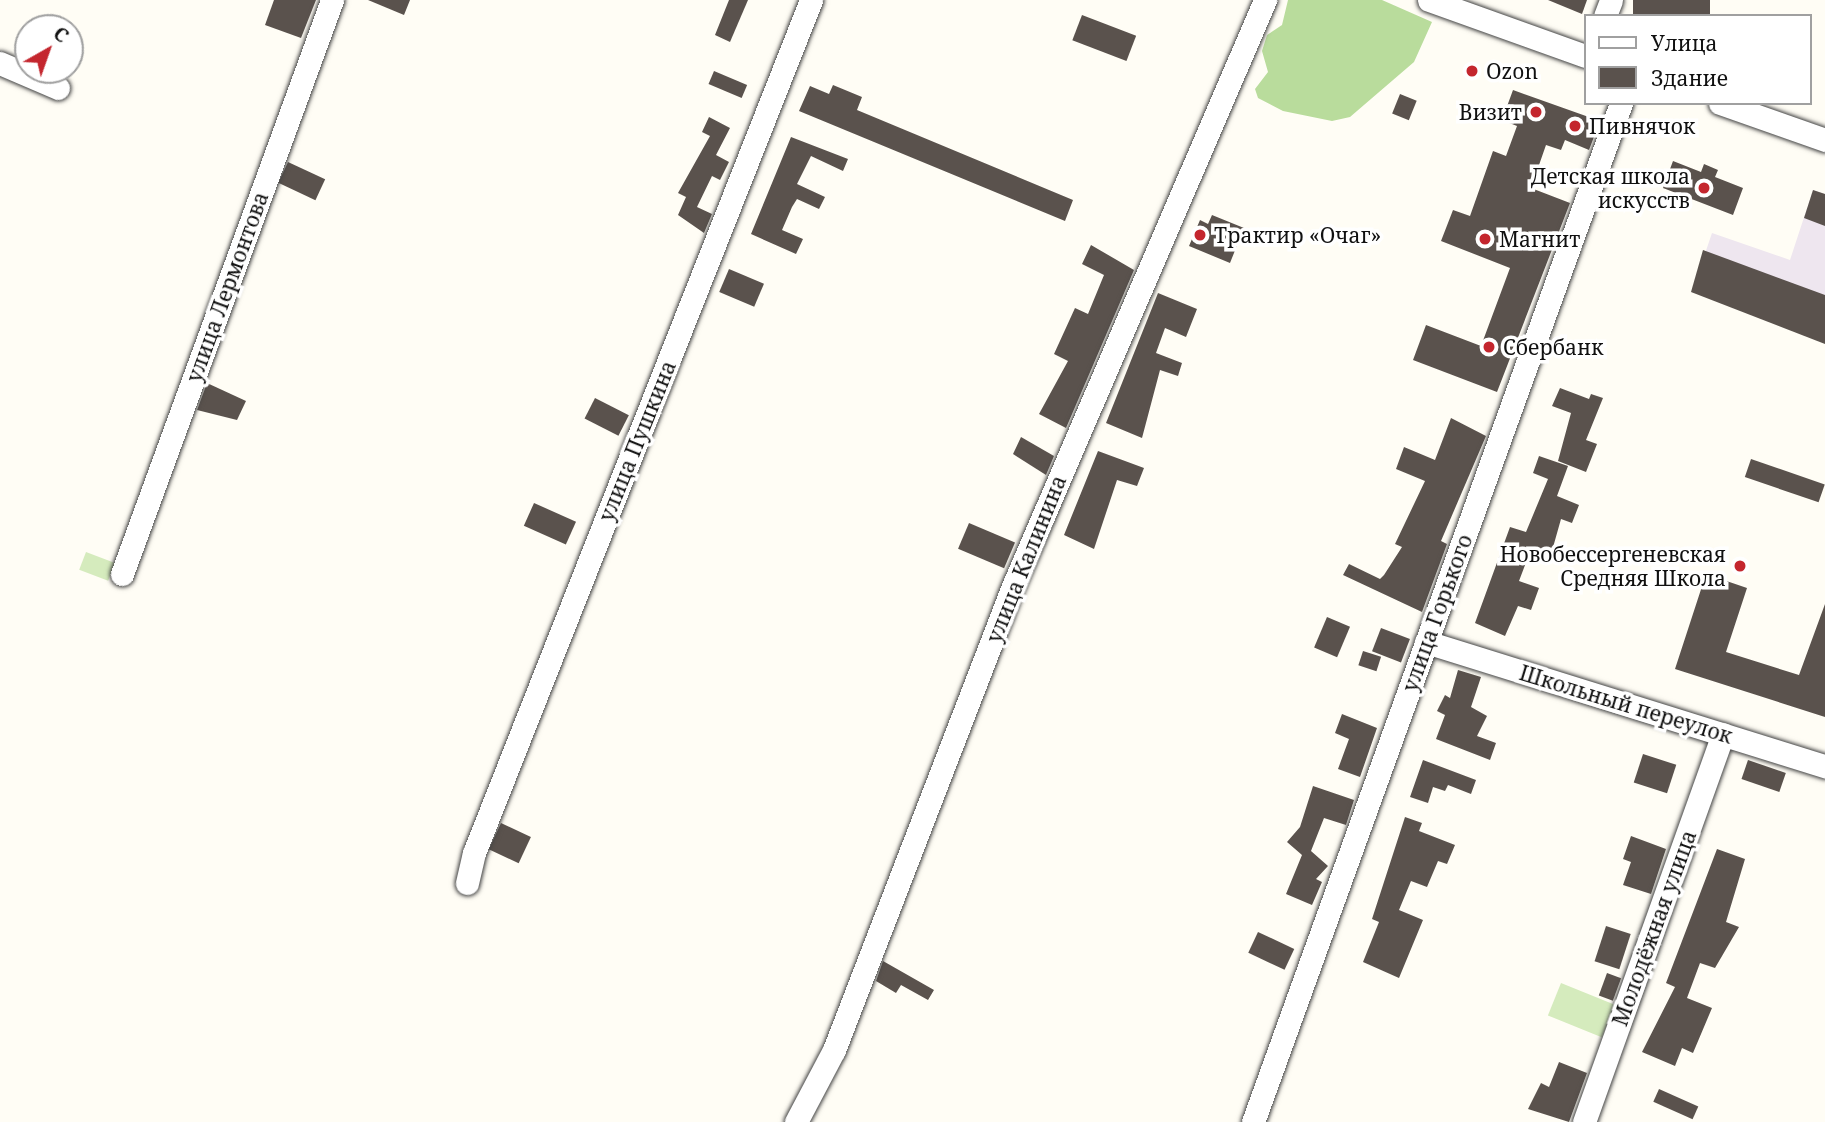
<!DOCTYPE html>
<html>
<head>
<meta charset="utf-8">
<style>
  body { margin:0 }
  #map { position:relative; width:1825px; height:1122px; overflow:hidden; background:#fffdf5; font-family:"Noto Serif",serif }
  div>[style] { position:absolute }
  .industrial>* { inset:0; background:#eee6ef }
  .green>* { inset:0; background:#d5ebbd; transform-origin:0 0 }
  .forest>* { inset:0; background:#b9dc9c }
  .building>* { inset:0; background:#5a524d; transform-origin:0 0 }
  .roads { filter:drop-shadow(0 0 2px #444) drop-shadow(0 0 2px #444) }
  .minor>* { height:23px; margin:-11.5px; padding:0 11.5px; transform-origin:11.5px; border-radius:11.5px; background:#fff }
  .dots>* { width:19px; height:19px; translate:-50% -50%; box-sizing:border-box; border:4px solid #fff; border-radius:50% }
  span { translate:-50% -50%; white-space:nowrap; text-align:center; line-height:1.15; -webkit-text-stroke:7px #fff; paint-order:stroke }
  .poi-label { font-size:21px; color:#111 }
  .left { translate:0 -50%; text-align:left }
  .right { translate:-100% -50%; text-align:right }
  .street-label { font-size:21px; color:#111 }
  .legend { position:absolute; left:1584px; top:14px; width:228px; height:91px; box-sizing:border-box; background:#fff; border:2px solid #a0a0a0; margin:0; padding:9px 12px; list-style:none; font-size:21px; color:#111 }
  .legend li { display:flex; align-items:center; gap:14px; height:35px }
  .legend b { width:35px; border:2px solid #a0a0a0 }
  .north { position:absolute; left:14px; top:14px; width:70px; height:70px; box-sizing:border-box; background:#fff; border:2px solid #a0a0a0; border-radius:50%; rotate:40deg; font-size:19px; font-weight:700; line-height:28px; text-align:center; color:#111 }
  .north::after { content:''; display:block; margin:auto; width:24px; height:32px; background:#c4262e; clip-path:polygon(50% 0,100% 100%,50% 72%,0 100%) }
</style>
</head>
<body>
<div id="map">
  <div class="industrial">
    <div style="clip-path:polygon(1813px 190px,1825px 194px,1825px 337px,1692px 292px,1712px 233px,1790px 260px)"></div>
  </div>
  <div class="green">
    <div style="left:86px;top:552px;width:31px;height:19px;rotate:21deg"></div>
    <div style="left:1561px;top:983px;width:58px;height:35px;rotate:22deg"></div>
  </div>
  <div class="forest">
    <div style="clip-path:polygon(1288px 0,1382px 0,1432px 22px,1414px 62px,1350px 117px,1332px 121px,1283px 111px,1258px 98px,1255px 89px,1268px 72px,1262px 51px,1267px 35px,1282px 25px)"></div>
  </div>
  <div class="building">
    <div style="clip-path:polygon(274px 0,316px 0,301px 38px,265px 25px)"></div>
    <div style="clip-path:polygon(368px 0,410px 0,404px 15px)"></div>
    <div style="clip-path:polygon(729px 0,748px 0,730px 42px,715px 35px)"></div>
    <div style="clip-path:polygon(1548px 0,1587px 0,1582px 14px)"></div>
    <div style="left:1633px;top:0;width:77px;height:17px"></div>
    <div style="left:1082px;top:15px;width:58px;height:27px;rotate:21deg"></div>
    <div style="left:714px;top:71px;width:36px;height:14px;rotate:23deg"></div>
    <div style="clip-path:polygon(833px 85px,862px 97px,857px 110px,1073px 200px,1065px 221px,799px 111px,810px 86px,829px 94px)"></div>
    <div style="clip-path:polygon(1513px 90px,1600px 121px,1589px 150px,1565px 140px,1561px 150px,1546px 145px,1531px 188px,1570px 203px,1497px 392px,1413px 360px,1426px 325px,1481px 346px,1510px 268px,1441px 241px,1453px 210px,1470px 216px,1493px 151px,1506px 156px,1517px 126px,1502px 120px)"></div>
    <div style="left:1400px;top:94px;width:18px;height:21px;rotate:22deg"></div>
    <div style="clip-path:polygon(709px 117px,730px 128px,716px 155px,729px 162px,720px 180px,712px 176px,697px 207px,712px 214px,704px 233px,678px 215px,686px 197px,678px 193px,710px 136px,702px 132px)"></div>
    <div style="clip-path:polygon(791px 137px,848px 159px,843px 171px,811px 156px,797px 184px,825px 197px,819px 209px,797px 199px,792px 207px,782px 230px,803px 239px,796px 254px,751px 234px)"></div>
    <div style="clip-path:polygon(1673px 161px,1701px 172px,1704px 164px,1718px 170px,1715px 177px,1743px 188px,1733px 215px,1663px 188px)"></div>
    <div style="left:288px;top:162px;width:41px;height:23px;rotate:25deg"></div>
    <div style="clip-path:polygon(1813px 190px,1825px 194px,1825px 226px,1804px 218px)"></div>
    <div style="clip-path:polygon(1212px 215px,1244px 228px,1230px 263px,1189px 246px,1200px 220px,1208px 224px)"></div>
    <div style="clip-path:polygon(1091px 245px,1134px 270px,1066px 428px,1039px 414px,1068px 361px,1054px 354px,1075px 308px,1088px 314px,1104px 275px,1082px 264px)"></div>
    <div style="clip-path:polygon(1703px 250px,1825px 295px,1825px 344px,1691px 292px)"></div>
    <div style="left:729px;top:269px;width:38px;height:25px;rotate:23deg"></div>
    <div style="clip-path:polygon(1158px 293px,1197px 309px,1186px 337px,1165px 328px,1156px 353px,1182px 363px,1178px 376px,1160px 370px,1142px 438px,1106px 423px)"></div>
    <div style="clip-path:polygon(207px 383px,246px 401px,237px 420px,197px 410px)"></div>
    <div style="clip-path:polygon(1560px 388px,1589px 399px,1591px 394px,1603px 398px,1586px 440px,1597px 444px,1586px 472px,1558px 461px,1571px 413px,1552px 406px)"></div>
    <div style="left:595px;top:398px;width:38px;height:23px;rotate:27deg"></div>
    <div style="clip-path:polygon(1451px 418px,1486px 436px,1441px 541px,1447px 544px,1422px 612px,1343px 575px,1349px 564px,1380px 579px,1384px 575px,1402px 547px,1395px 544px,1425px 481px,1396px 469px,1404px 447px,1435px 460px)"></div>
    <div style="clip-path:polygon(1021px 437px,1054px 456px,1046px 475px,1013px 454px)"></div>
    <div style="clip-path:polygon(1098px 451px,1144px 468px,1137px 486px,1117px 480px,1094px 549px,1064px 535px)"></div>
    <div style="clip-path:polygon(1539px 456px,1568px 466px,1557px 496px,1579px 505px,1572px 523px,1561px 519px,1550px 558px,1530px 552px,1519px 581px,1539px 588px,1531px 610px,1518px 606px,1505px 636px,1475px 623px,1510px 527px,1526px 532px,1548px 479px,1533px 473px)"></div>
    <div style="left:1751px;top:459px;width:78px;height:19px;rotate:19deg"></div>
    <div style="left:534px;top:503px;width:46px;height:25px;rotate:24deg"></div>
    <div style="left:969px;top:523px;width:50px;height:28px;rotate:23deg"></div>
    <div style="clip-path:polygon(1706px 574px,1747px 588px,1726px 652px,1799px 675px,1825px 604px,1825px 717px,1675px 669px)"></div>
    <div style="left:1327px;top:617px;width:25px;height:33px;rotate:23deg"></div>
    <div style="left:1381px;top:628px;width:31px;height:25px;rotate:21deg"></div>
    <div style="left:1363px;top:651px;width:19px;height:15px;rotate:18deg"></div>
    <div style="clip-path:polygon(1458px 670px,1481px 677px,1471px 707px,1487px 716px,1477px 736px,1496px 743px,1490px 760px,1436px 739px,1445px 715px,1437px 711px,1445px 695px,1450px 698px)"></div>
    <div style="clip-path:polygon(1342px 714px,1377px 728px,1360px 777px,1338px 769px,1349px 739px,1335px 733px)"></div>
    <div style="left:1643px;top:754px;width:35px;height:30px;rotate:18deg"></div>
    <div style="clip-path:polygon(1423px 760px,1476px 780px,1471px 794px,1448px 785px,1445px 791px,1433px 787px,1428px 803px,1410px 797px)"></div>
    <div style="left:1748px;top:760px;width:40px;height:20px;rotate:19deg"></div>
    <div style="clip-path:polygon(1313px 786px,1354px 800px,1346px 825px,1324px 818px,1311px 851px,1328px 866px,1316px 879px,1322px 882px,1312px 905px,1286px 894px,1302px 855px,1287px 842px,1300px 827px)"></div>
    <div style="clip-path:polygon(1405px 817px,1422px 823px,1419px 831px,1455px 845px,1447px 864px,1438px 861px,1427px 887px,1411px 881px,1399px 910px,1423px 920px,1399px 978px,1363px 962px,1379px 922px,1372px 919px)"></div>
    <div style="left:501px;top:823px;width:33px;height:29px;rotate:25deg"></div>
    <div style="clip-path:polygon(1631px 836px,1666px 849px,1651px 894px,1623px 885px,1631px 862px,1623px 859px)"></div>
    <div style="clip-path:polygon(1717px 849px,1745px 859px,1726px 922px,1739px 927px,1715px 968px,1700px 963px,1687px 998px,1712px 1008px,1693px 1053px,1682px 1048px,1675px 1066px,1642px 1052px,1675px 987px,1666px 983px)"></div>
    <div style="left:1606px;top:926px;width:26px;height:37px;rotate:18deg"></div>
    <div style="left:1258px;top:932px;width:40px;height:23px;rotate:25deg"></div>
    <div style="clip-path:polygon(883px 961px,934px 990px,928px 1000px,901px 985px,896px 993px,876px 981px)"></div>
    <div style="left:1607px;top:973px;width:15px;height:24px;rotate:20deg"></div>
    <div style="clip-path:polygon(1559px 1062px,1587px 1073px,1569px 1122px,1528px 1109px,1541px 1083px,1549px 1087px)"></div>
    <div style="left:1659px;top:1089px;width:43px;height:14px;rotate:24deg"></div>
  </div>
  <div class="roads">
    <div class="minor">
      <div style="left:1429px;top:0;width:166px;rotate:19.7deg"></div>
      <div style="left:1605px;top:16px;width:17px;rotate:-69deg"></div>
      <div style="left:0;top:63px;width:63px;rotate:23.3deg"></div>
      <div style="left:1720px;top:103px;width:111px;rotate:19.4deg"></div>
      <div style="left:122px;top:574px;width:611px;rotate:-69.9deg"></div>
      <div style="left:1426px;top:642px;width:418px;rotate:17.3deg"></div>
      <div style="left:467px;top:883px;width:31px;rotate:-77deg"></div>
      <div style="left:474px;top:853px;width:917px;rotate:-68.44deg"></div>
      <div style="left:796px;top:1122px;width:81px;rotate:-62.2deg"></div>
      <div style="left:834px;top:1050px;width:500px;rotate:-68.9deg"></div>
      <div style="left:1014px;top:584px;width:636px;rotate:-66.74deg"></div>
      <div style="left:1253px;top:1122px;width:1083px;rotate:-70.14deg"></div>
      <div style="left:1584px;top:1122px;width:412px;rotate:-70.3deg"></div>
    </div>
  </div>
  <div class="dots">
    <div style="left:1472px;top:71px;background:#c4262e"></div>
    <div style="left:1536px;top:112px;background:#c4262e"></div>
    <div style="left:1575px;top:126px;background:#c4262e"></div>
    <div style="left:1704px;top:188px;background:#c4262e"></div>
    <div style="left:1200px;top:235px;background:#c4262e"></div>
    <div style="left:1485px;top:239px;background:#c4262e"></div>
    <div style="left:1489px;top:347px;background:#c4262e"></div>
    <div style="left:1740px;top:566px;background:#c4262e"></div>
  </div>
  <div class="poi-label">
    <span class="left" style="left:1486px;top:71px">Ozon</span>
    <span class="right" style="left:1522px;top:112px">Визит</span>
    <span class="left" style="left:1589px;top:126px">Пивнячок</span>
    <span class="right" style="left:1690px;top:188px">Детская школа<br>искусств</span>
    <span class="left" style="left:1214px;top:235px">Трактир «Очаг»</span>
    <span class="left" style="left:1499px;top:239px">Магнит</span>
    <span class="left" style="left:1503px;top:347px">Сбербанк</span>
    <span class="right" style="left:1726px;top:566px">Новобессергеневская<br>Средняя Школа</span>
  </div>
  <div class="street-label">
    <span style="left:227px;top:287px;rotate:-70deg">улица Лермонтова</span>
    <span style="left:637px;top:441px;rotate:-68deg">улица Пушкина</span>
    <span style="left:1026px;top:559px;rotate:-68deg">улица Калинина</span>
    <span style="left:1437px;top:613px;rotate:-70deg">улица Горького</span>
    <span style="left:1626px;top:704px;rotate:17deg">Школьный переулок</span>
    <span style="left:1654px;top:928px;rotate:-70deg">Молодёжная улица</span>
  </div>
  <ul class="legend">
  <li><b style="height:9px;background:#fff"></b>Улица</li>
  <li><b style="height:19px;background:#5a524d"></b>Здание</li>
  </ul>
  <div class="north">С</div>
</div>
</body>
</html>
